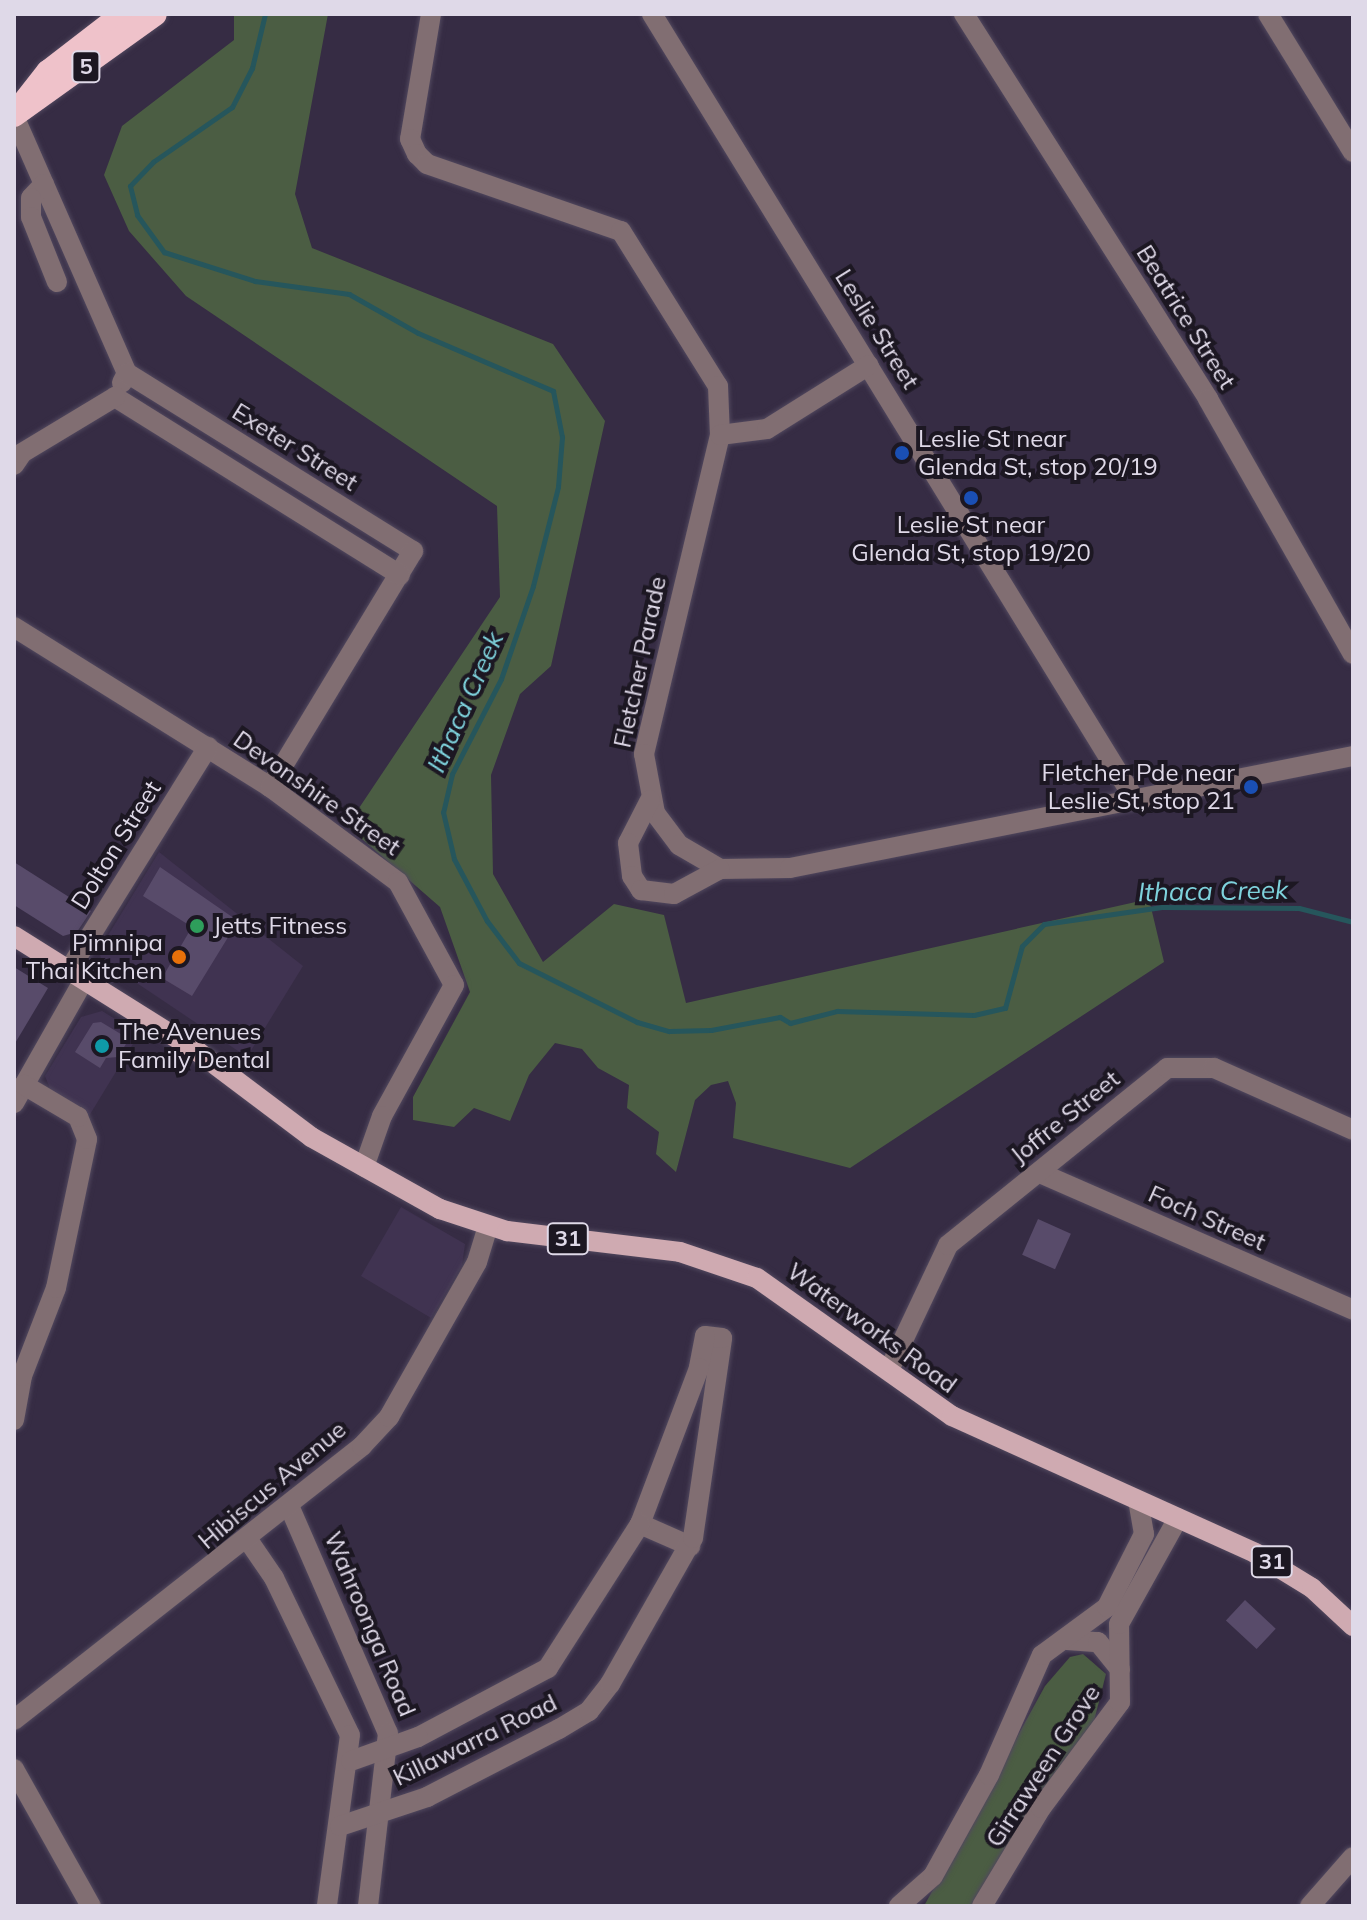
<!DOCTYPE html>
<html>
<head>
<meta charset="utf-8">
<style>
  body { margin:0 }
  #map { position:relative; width:1367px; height:1920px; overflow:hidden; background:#362c44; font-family:Mulish,sans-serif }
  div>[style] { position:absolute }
  .built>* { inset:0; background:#403351 }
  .green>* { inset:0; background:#4b5d43 }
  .stream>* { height:5px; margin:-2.5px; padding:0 2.5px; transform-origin:2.5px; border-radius:2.5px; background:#26565c }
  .building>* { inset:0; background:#584b6a; transform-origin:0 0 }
  .roads { filter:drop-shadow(0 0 2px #51485e) drop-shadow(0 0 2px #51485e) }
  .minor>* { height:20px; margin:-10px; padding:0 10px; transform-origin:10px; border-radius:10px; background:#816e72 }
  .major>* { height:20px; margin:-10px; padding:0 10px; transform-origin:10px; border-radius:10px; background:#cfaab1 }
  .highway>* { height:24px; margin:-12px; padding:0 12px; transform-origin:12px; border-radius:12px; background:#efc2ca }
  .dots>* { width:22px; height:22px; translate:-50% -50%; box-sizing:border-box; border:4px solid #1c1722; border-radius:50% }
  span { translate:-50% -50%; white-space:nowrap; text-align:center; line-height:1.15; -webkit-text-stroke:8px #1c1722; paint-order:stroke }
  .shield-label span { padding:2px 6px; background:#1c1722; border:2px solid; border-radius:6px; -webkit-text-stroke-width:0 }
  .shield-label { font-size:22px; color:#dfd9e8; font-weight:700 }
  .street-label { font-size:24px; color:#dfd9e8 }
  .poi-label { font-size:24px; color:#dfd9e8 }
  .left { translate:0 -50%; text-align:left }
  .right { translate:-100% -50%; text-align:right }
  .water-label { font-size:26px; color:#7ed2dc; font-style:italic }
  .frame { position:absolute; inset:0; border:16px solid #dfd9e8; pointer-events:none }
</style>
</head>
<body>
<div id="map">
  <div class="built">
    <div style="clip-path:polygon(159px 852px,303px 966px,247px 1057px,101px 959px,99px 950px)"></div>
    <div style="clip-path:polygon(102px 1011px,139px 1034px,89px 1116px,51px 1091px,45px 1076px,81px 1017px)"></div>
    <div style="clip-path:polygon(401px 1207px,465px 1244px,462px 1265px,431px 1318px,361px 1276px)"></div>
  </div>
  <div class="green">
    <div style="clip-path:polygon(234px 14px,328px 14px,295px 194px,312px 248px,553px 344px,605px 421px,551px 666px,520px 694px,491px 775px,493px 874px,543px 962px,614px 904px,664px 915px,686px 1003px,1149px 899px,1164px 962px,850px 1168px,733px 1138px,736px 1103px,728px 1081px,711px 1085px,695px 1100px,676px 1172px,656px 1154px,659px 1132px,627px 1108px,629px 1085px,598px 1068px,582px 1049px,555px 1043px,529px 1075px,510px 1121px,474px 1108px,454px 1127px,413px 1120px,413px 1097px,470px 992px,440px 907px,347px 826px,500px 597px,497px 506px,186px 296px,129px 231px,104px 175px,122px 126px,234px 40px)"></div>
    <div style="clip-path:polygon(1083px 1654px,1106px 1674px,1093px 1725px,984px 1893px,972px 1906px,924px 1906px,1045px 1686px,1070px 1657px)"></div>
  </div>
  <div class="stream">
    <div style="left:265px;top:14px;width:56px;rotate:103.5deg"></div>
    <div style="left:252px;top:68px;width:44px;rotate:117.1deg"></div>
    <div style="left:232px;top:107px;width:96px;rotate:145.2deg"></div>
    <div style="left:153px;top:162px;width:33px;rotate:134deg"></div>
    <div style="left:130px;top:186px;width:30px;rotate:76deg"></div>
    <div style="left:137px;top:215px;width:46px;rotate:53.9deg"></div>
    <div style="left:164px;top:252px;width:96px;rotate:17.7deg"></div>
    <div style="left:255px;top:281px;width:95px;rotate:7.9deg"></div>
    <div style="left:349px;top:294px;width:79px;rotate:29.5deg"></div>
    <div style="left:418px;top:333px;width:147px;rotate:23.2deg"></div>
    <div style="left:553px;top:391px;width:47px;rotate:78.9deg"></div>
    <div style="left:562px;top:437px;width:50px;rotate:94.6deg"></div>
    <div style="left:558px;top:487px;width:102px;rotate:104.2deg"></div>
    <div style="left:533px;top:586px;width:98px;rotate:109deg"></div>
    <div style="left:501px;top:679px;width:107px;rotate:117.3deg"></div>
    <div style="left:452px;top:774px;width:39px;rotate:103deg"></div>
    <div style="left:443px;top:812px;width:48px;rotate:76.8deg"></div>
    <div style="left:454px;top:859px;width:70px;rotate:62deg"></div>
    <div style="left:487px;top:921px;width:53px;rotate:52.7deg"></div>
    <div style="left:519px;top:963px;width:132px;rotate:26.6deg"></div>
    <div style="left:637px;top:1022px;width:33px;rotate:16deg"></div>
    <div style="left:669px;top:1031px;width:42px;rotate:-1.4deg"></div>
    <div style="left:711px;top:1030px;width:70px;rotate:-10.7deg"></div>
    <div style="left:780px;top:1017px;width:12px;rotate:31deg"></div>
    <div style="left:790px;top:1023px;width:49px;rotate:-14.3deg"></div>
    <div style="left:837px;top:1011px;width:137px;rotate:1.7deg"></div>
    <div style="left:974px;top:1015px;width:32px;rotate:-13deg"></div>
    <div style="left:1005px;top:1008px;width:64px;rotate:-74.7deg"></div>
    <div style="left:1022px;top:946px;width:31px;rotate:-45deg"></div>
    <div style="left:1044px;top:924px;width:119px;rotate:-8.2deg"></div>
    <div style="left:1162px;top:907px;width:137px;rotate:0.4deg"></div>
    <div style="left:1299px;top:908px;width:56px;rotate:14.5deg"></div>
  </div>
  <div class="building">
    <div style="clip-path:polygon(14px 862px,91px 911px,77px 932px,63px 936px,14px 905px)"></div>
    <div style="clip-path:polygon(160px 867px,238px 921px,192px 996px,162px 978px,192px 927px,143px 896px)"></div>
    <div style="clip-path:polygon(14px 967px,48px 988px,14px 1045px)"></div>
    <div style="clip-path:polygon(101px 1022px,129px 1039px,118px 1057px,106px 1058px,100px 1068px,75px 1052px,93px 1023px)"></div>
    <div style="left:1038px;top:1219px;width:36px;height:39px;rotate:24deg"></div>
    <div style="left:1245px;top:1600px;width:42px;height:28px;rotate:43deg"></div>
  </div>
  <div class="roads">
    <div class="minor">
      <div style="left:431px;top:14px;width:127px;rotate:99.5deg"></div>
      <div style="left:410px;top:139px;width:17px;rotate:65deg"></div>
      <div style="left:417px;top:154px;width:14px;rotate:45deg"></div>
      <div style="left:427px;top:164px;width:205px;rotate:19.1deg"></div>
      <div style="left:621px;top:231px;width:183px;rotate:58deg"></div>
      <div style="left:718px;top:386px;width:49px;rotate:87.7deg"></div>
      <div style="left:720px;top:435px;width:328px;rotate:103.4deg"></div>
      <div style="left:644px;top:754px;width:60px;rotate:79.4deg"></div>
      <div style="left:655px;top:813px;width:40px;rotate:53deg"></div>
      <div style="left:679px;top:845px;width:48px;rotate:30.3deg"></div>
      <div style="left:720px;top:869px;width:70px;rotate:-0.8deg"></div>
      <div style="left:790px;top:868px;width:574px;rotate:-11.25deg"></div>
      <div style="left:652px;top:14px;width:917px;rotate:58.43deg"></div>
      <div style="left:964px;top:14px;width:456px;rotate:57.6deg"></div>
      <div style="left:1208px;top:399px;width:293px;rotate:60.4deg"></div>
      <div style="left:1268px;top:14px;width:162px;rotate:58.4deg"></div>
      <div style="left:14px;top:116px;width:281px;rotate:66.3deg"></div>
      <div style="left:127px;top:373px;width:11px;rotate:117deg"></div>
      <div style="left:44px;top:184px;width:19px;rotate:133deg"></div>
      <div style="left:31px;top:198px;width:19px;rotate:90deg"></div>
      <div style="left:31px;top:217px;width:70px;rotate:68.2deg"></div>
      <div style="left:127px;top:373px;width:337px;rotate:31.9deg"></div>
      <div style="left:413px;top:551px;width:276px;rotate:121.2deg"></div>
      <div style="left:115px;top:397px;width:336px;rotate:32deg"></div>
      <div style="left:720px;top:435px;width:47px;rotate:-7.3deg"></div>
      <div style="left:767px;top:429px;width:120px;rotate:-32.1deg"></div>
      <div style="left:14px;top:465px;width:14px;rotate:-56deg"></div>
      <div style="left:22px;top:453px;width:109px;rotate:-31.1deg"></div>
      <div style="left:14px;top:627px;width:302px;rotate:32deg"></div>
      <div style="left:270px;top:787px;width:159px;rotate:36.6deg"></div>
      <div style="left:398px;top:882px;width:117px;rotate:61.5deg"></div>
      <div style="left:454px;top:985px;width:149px;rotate:118.8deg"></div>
      <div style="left:382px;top:1116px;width:54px;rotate:109.4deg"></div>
      <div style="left:650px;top:800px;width:48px;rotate:117.1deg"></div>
      <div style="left:628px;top:843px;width:33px;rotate:83deg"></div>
      <div style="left:632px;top:876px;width:17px;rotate:57deg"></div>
      <div style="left:641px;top:890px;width:33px;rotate:7deg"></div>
      <div style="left:674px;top:894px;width:52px;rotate:-28.5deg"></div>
      <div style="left:69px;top:970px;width:263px;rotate:-58.1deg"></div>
      <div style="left:14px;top:1103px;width:142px;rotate:-60.4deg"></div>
      <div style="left:1040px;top:1173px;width:342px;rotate:23.6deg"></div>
      <div style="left:889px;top:1370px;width:138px;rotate:-64.7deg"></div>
      <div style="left:948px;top:1245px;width:282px;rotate:-38.9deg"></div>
      <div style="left:1167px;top:1068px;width:47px"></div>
      <div style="left:1214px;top:1068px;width:152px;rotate:24deg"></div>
      <div style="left:14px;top:1420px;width:45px;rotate:-79.7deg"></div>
      <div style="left:22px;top:1376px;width:94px;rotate:-68.9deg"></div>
      <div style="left:56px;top:1288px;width:152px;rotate:-78.2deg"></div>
      <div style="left:87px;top:1139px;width:24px;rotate:-112deg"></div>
      <div style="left:78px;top:1117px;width:63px;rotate:-149.3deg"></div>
      <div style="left:290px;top:1508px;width:245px;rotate:66.5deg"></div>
      <div style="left:388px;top:1733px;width:174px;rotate:96.6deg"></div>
      <div style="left:640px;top:1524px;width:55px;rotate:23.7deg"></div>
      <div style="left:248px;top:1540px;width:46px;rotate:55.6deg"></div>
      <div style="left:274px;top:1578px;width:174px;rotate:64.2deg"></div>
      <div style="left:350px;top:1735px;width:173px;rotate:97.7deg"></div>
      <div style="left:1067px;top:1640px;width:31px;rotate:4deg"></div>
      <div style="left:1098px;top:1642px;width:35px;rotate:51deg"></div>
      <div style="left:14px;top:1720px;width:443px;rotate:-38.2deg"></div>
      <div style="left:362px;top:1446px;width:40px;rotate:-47deg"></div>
      <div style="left:389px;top:1417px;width:178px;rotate:-60.4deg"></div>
      <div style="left:477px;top:1262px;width:37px;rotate:-73deg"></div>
      <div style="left:14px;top:1769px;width:157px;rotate:60.7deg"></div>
      <div style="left:340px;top:1826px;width:92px;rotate:-18.4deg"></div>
      <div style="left:427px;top:1797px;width:148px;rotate:-27.3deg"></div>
      <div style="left:559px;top:1729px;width:35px;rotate:-31deg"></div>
      <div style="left:589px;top:1711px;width:34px;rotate:-52deg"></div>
      <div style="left:610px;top:1684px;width:168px;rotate:-60.4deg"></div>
      <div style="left:693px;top:1538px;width:202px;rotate:-81.7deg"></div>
      <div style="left:722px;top:1338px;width:17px;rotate:-173deg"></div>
      <div style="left:705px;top:1336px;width:33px;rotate:101deg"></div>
      <div style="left:699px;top:1368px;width:167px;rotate:110.7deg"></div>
      <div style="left:640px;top:1524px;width:171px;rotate:122.6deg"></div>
      <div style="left:548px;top:1668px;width:147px;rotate:152deg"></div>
      <div style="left:418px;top:1737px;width:71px;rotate:160.3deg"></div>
      <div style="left:899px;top:1906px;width:45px;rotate:-41.4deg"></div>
      <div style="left:933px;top:1876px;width:115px;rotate:-61deg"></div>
      <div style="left:989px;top:1775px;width:131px;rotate:-66.2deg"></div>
      <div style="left:1042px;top:1655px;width:81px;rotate:-36.4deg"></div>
      <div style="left:1107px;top:1607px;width:82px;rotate:-63.1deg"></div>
      <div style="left:1144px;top:1534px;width:34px;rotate:-100deg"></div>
      <div style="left:982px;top:1906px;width:114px;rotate:-59deg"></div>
      <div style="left:1041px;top:1808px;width:132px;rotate:-53.3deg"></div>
      <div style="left:1120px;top:1702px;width:78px;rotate:-90.7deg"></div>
      <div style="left:1119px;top:1624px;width:121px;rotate:-60.9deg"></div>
      <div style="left:1310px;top:1906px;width:65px;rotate:-48.7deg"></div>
    </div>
    <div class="major">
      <div style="left:14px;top:936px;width:216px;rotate:32.1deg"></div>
      <div style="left:197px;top:1051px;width:143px;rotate:37deg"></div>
      <div style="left:311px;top:1137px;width:148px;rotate:29.2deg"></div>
      <div style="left:440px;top:1209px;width:71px;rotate:18.2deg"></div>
      <div style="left:507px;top:1231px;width:174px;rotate:6.9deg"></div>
      <div style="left:680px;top:1252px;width:81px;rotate:18.7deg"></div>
      <div style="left:757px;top:1278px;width:239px;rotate:35.3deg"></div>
      <div style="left:952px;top:1416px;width:333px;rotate:24.3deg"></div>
      <div style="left:1255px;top:1553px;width:67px;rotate:31.6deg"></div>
      <div style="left:1312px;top:1588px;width:56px;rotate:42.8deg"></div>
    </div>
    <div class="highway">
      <div style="left:26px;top:100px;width:36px;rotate:-52deg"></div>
      <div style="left:48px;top:72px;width:95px;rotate:-37.7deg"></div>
      <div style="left:14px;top:115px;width:173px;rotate:-35.6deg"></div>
    </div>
  </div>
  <div class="dots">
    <div style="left:902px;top:453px;background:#1a4fb4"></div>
    <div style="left:971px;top:498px;background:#1a4fb4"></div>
    <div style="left:1251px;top:787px;background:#1a4fb4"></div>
    <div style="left:197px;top:926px;background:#2e9e5b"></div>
    <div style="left:179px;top:957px;background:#e8710a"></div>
    <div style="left:102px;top:1046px;background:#0f9aa8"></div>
  </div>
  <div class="shield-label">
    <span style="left:86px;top:67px">5</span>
    <span style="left:568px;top:1239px">31</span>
    <span style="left:1272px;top:1562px">31</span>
  </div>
  <div class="street-label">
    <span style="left:1186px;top:317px;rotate:58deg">Beatrice Street</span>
    <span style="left:877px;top:329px;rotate:58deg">Leslie Street</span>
    <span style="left:295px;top:447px;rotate:32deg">Exeter Street</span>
    <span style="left:640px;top:662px;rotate:-78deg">Fletcher Parade</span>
    <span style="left:317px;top:793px;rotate:35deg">Devonshire Street</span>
    <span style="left:116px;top:845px;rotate:-58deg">Dolton Street</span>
    <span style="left:1065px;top:1117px;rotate:-39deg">Joffre Street</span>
    <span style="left:1207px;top:1218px;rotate:24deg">Foch Street</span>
    <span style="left:872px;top:1328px;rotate:36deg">Waterworks Road</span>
    <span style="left:272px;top:1485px;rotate:-40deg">Hibiscus Avenue</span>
    <span style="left:370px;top:1624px;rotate:67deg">Wahroonga Road</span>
    <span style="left:475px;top:1740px;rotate:-26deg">Killawarra Road</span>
    <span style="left:1043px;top:1766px;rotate:-57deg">Girraween Grove</span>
  </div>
  <div class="poi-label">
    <span class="left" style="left:918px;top:453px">Leslie St near<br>Glenda St, stop 20/19</span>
    <span style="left:971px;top:539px">Leslie St near<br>Glenda St, stop 19/20</span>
    <span class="right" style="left:1235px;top:787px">Fletcher Pde near<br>Leslie St, stop 21</span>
    <span class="left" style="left:213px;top:926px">Jetts Fitness</span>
    <span class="right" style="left:163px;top:957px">Pimnipa<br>Thai Kitchen</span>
    <span class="left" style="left:118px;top:1046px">The Avenues<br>Family Dental</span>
  </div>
  <div class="water-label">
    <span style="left:465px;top:702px;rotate:-66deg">Ithaca Creek</span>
    <span style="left:1213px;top:891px;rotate:-1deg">Ithaca Creek</span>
  </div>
  <div class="frame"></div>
</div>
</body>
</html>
